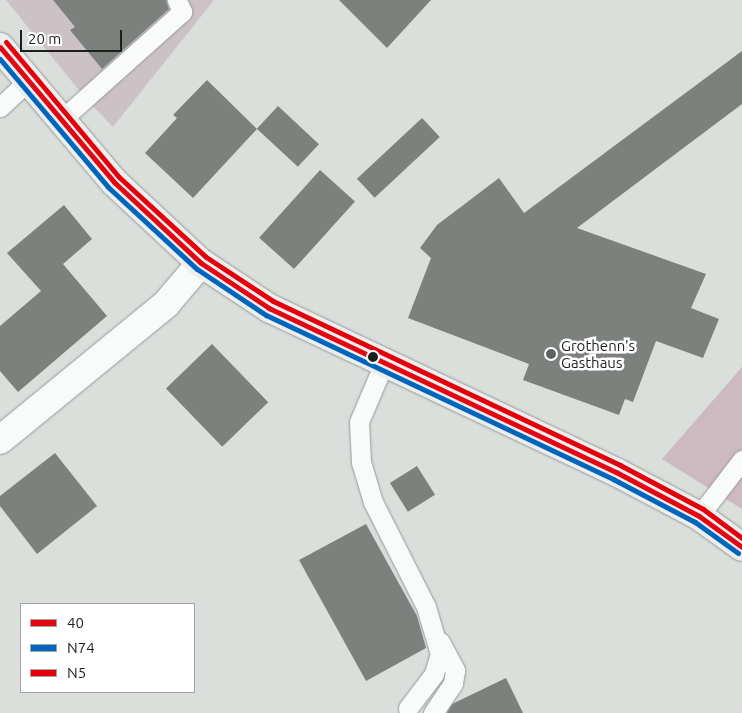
<!DOCTYPE html>
<html>
<head>
<meta charset="utf-8">
<style>
  body { margin:0 }
  #map { position:relative; width:742px; height:713px; overflow:hidden; background:#dadfdb; font-family:Ubuntu,sans-serif }
  div>[style] { position:absolute }
  .green>* { inset:0; background:#ccc2c5 }
  .forest>* { inset:0; background:#ccbac0 }
  .building>* { inset:0; background:#7d817e; transform-origin:0 0 }
  .roads { filter:drop-shadow(0 0 1px #979b98) drop-shadow(0 0 1px #979b98) }
  .lane>* { height:19px; margin:-9.5px; padding:0 9.5px; transform-origin:9.5px; border-radius:9.5px; background:#f9fafa }
  .street>* { height:28px; margin:-14px; padding:0 14px; transform-origin:14px; border-radius:14px; background:#f9fafa }
  .secondary>* { height:28px; margin:-14px; padding:0 14px; transform-origin:14px; border-radius:14px; background:#ecefed }
  .bus-1>* { height:5px; margin:-2.5px; padding:0 2.5px; transform-origin:2.5px; border-radius:2.5px; background:#e30613 }
  .bus-2>* { height:5px; margin:-2.5px; padding:0 2.5px; transform-origin:2.5px; border-radius:2.5px; background:#0065bd }
  .bus-3>* { height:5px; margin:-2.5px; padding:0 2.5px; transform-origin:2.5px; border-radius:2.5px; background:#e3000b }
  .dots>* { width:14px; height:14px; translate:-50% -50%; box-sizing:border-box; border:2px solid #fff; border-radius:50% }
  span { translate:-50% -50%; white-space:nowrap; text-align:center; line-height:1.15; -webkit-text-stroke:5px #fff; paint-order:stroke }
  .poi-label { font-size:15px; color:#1c201d }
  .left { translate:0 -50%; text-align:left }
  .legend { position:absolute; left:20px; top:603px; width:175px; height:90px; box-sizing:border-box; background:#fff; border:1px solid #a4a6a5; margin:0; padding:6px 9px; list-style:none; font-size:15px; color:#1c201d }
  .legend li { display:flex; align-items:center; gap:10px; height:25px }
  .legend b { width:25px; border:1px solid #a4a6a5 }
  .scale { position:absolute; left:20px; top:30px; width:102px; height:22px; box-sizing:border-box; border:2px solid #1c201d; border-top:0; padding-left:6px; font-size:15px; line-height:18px; white-space:nowrap; color:#1c201d; -webkit-text-stroke:4px #fff; paint-order:stroke }
</style>
</head>
<body>
<div id="map">
  <div class="green">
    <div style="clip-path:polygon(6px 0,214px 0,113px 127px,86px 99px)"></div>
  </div>
  <div class="forest">
    <div style="clip-path:polygon(742px 367px,742px 509px,662px 459px)"></div>
  </div>
  <div class="building">
    <div style="clip-path:polygon(53px 0,166px 0,169px 9px,102px 69px,70px 30px,75px 27px)"></div>
    <div style="clip-path:polygon(339px 0,431px 0,387px 48px)"></div>
    <div style="clip-path:polygon(742px 51px,742px 104px,577px 228px,706px 274px,691px 308px,719px 319px,703px 358px,656px 341px,633px 402px,625px 399px,619px 415px,523px 380px,529px 364px,408px 318px,431px 258px,420px 248px,437px 225px,499px 178px,524px 213px)"></div>
    <div style="clip-path:polygon(207px 80px,257px 129px,193px 198px,145px 153px,177px 118px,173px 115px)"></div>
    <div style="left:278px;top:106px;width:56px;height:31px;rotate:43deg"></div>
    <div style="left:422px;top:118px;width:26px;height:89px;rotate:47deg"></div>
    <div style="left:320px;top:170px;width:47px;height:91px;rotate:42deg"></div>
    <div style="clip-path:polygon(64px 205px,92px 239px,63px 264px,107px 316px,18px 392px,0 371px,0 326px,41px 291px,7px 253px)"></div>
    <div style="left:212px;top:344px;width:81px;height:64px;rotate:46deg"></div>
    <div style="clip-path:polygon(55px 453px,97px 506px,37px 554px,0 506px,0 496px)"></div>
    <div style="left:417px;top:466px;width:34px;height:32px;rotate:58deg"></div>
    <div style="clip-path:polygon(366px 524px,417px 616px,426px 648px,366px 681px,299px 560px)"></div>
    <div style="clip-path:polygon(506px 678px,523px 713px,447px 713px,452px 704px)"></div>
  </div>
  <div class="roads">
    <div class="lane">
      <div style="left:0;top:107px;width:38px;rotate:-43deg"></div>
      <div style="left:60px;top:121px;width:164px;rotate:-41.8deg"></div>
      <div style="left:182px;top:12px;width:13px;rotate:-113deg"></div>
      <div style="left:384px;top:363px;width:64px;rotate:113deg"></div>
      <div style="left:359px;top:422px;width:40px;rotate:87.1deg"></div>
      <div style="left:361px;top:462px;width:42px;rotate:73.3deg"></div>
      <div style="left:373px;top:502px;width:118px;rotate:63.2deg"></div>
      <div style="left:426px;top:607px;width:49px;rotate:73.4deg"></div>
      <div style="left:440px;top:654px;width:21px;rotate:107deg"></div>
      <div style="left:434px;top:674px;width:43px;rotate:127.4deg"></div>
      <div style="left:699px;top:516px;width:71px;rotate:-52.5deg"></div>
      <div style="left:433px;top:713px;width:36px;rotate:-56deg"></div>
      <div style="left:453px;top:683px;width:13px;rotate:-81deg"></div>
      <div style="left:455px;top:670px;width:32px;rotate:-118deg"></div>
    </div>
    <div class="street">
      <div style="left:0;top:440px;width:215px;rotate:-39.3deg"></div>
      <div style="left:166px;top:304px;width:54px;rotate:-49.5deg"></div>
    </div>
    <div class="secondary">
      <div style="left:0;top:47px;width:177px;rotate:49.8deg"></div>
      <div style="left:114px;top:182px;width:119px;rotate:43deg"></div>
      <div style="left:201px;top:263px;width:82px;rotate:33.5deg"></div>
      <div style="left:269px;top:308px;width:384px;rotate:25.3deg"></div>
      <div style="left:616px;top:472px;width:94px;rotate:27.9deg"></div>
      <div style="left:699px;top:516px;width:53px;rotate:35.8deg"></div>
    </div>
  </div>
  <div class="bus-1">
    <div style="left:0;top:47px;width:177px;rotate:49.8deg"></div>
    <div style="left:114px;top:182px;width:119px;rotate:43deg"></div>
    <div style="left:201px;top:263px;width:82px;rotate:33.5deg"></div>
    <div style="left:269px;top:308px;width:384px;rotate:25.3deg"></div>
    <div style="left:616px;top:472px;width:94px;rotate:27.9deg"></div>
    <div style="left:699px;top:516px;width:53px;rotate:35.8deg"></div>
  </div>
  <div class="bus-2">
    <div style="left:0;top:59px;width:167px;rotate:49.8deg"></div>
    <div style="left:108px;top:187px;width:121px;rotate:42.7deg"></div>
    <div style="left:197px;top:269px;width:83px;rotate:33.7deg"></div>
    <div style="left:266px;top:315px;width:384px;rotate:25.3deg"></div>
    <div style="left:613px;top:479px;width:93px;rotate:27.7deg"></div>
    <div style="left:695px;top:522px;width:53px;rotate:35.8deg"></div>
  </div>
  <div class="bus-3">
    <div style="left:6px;top:42px;width:176px;rotate:50.1deg"></div>
    <div style="left:119px;top:177px;width:118px;rotate:42.6deg"></div>
    <div style="left:206px;top:257px;width:80px;rotate:33.3deg"></div>
    <div style="left:273px;top:301px;width:384px;rotate:25.3deg"></div>
    <div style="left:620px;top:465px;width:94px;rotate:27.9deg"></div>
    <div style="left:703px;top:509px;width:49px;rotate:36.6deg"></div>
  </div>
  <div class="dots">
    <div style="left:551px;top:354px;background:#5e6360"></div>
    <div style="left:373px;top:357px;background:#1c201d"></div>
  </div>
  <div class="poi-label">
    <span class="left" style="left:561px;top:354px">Grothenn's<br>Gasthaus</span>
  </div>
  <ul class="legend">
  <li><b style="height:6px;background:#e30613"></b>40</li>
  <li><b style="height:6px;background:#0065bd"></b>N74</li>
  <li><b style="height:6px;background:#e3000b"></b>N5</li>
  </ul>
  <div class="scale">20 m</div>
</div>
</body>
</html>
